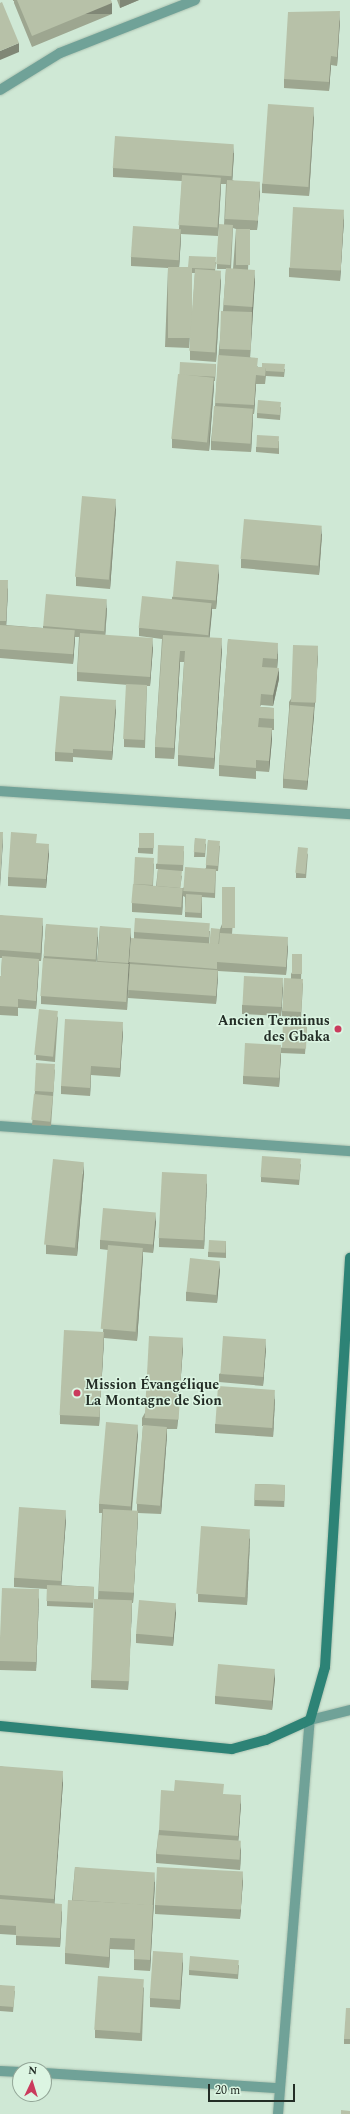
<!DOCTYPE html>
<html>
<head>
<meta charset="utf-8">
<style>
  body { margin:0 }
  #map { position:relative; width:350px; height:2114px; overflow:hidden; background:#cfe8d5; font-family:Spectral,serif }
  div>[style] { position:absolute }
  .roads { filter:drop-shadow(0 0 1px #adc3b2) drop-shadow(0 0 1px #adc3b2) }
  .street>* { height:10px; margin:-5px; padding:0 5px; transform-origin:5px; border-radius:5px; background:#70a298 }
  .secondary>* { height:10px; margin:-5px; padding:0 5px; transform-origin:5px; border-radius:5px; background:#2d8376 }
  .wall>* { inset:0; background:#9da690; transform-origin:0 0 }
  .shaded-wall>* { inset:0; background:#808776; transform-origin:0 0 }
  .building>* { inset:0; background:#b7c1a8; transform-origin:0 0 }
  .dots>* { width:11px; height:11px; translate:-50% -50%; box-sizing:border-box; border:2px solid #dcf5e2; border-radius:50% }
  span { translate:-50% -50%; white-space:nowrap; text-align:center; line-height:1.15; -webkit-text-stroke:3px #dcf5e2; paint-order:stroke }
  .poi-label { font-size:14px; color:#232d26; font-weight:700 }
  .right { translate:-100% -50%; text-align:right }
  .left { translate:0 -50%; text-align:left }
  .north { position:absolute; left:12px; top:2062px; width:40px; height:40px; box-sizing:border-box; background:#dcf5e2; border:1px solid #92a597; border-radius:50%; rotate:4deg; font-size:11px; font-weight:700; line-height:16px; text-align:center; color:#232d26 }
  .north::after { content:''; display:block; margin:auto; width:14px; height:18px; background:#ca3b5d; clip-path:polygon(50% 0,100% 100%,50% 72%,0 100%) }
  .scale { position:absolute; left:208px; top:2084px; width:87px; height:18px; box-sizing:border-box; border:2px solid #232d26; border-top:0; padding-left:5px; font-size:12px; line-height:14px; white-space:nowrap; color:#232d26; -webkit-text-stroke:3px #dcf5e2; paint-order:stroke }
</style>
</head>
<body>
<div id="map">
  <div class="roads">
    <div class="street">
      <div style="left:0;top:90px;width:70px;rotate:-31.7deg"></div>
      <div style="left:60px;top:53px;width:145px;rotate:-21.4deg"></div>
      <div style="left:0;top:791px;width:351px;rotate:3.8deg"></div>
      <div style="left:0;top:1126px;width:351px;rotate:4.1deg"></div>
      <div style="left:0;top:2071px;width:20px;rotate:3deg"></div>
      <div style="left:44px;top:2073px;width:235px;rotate:3.7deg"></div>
      <div style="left:278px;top:2114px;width:395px;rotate:-85.4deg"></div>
      <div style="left:310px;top:1720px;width:41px;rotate:-14deg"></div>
    </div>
    <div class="secondary">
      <div style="left:0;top:1726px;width:233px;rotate:5.7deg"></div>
      <div style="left:232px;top:1749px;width:35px;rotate:-15deg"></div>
      <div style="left:266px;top:1740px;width:48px;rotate:-24.4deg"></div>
      <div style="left:310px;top:1720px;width:55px;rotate:-74.2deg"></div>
      <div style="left:325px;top:1667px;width:410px;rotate:-86.5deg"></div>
    </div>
  </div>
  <div class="wall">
    <div style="clip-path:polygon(13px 0,111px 0,112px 14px,32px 47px,14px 3px,14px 1px,13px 1px)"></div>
    <div style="clip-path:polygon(117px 0,139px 0,120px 8px)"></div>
    <div style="clip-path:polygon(340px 20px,337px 66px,331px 65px,329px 91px,284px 88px,284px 79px)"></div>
    <div style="clip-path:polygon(314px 116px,309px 196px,262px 193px,262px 184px)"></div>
    <div style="clip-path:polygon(evenodd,234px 153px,232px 180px,260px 191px,257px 230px,250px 230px,248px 270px,255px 279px,250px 357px,258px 367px,285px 369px,284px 377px,266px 376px,265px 384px,256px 384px,254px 414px,253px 414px,251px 452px,211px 450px,211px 441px,215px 406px,219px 349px,223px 311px,226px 269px,217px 269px,217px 264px,224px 225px,226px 184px,221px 184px,218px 236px,181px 234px,179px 267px,188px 267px,216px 262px,215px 271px,221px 280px,216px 362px,190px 360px,190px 351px,195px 273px,192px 273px,189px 348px,165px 347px,168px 268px,131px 266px,131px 257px,179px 229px,182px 181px,113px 177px,113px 168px,234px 153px,233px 228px,236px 229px,233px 269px,231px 269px,233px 228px)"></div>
    <div style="clip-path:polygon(344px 219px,340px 281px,289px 277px,289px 268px)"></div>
    <div style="clip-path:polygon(216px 364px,215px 381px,214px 381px,209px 451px,172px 448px,172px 439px,179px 375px)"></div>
    <div style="clip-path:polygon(281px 407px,280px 420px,257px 418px,257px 413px)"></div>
    <div style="clip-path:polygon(279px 441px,279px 454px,256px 452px,256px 447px)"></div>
    <div style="clip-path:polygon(116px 508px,110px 589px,76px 586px,76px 577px)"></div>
    <div style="clip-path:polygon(322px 534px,319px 575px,241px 568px,241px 559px)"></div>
    <div style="clip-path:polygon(219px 574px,216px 609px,212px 609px,209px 638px,222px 649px,214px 769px,178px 766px,178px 755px,184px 662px,180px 662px,174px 759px,155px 758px,155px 747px,162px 639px,139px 636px,139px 628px,172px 599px,172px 597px)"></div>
    <div style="clip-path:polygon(0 580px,8px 589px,6px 625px,43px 628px,43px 626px,107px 608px,105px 635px,153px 647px,150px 686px,147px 686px,145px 748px,124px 747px,124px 739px,129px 685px,77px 681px,77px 672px,79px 637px,75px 637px,73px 664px,0 658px)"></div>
    <div style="clip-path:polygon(228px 639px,278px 654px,277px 668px,279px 679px,273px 706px,261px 705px,260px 707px,274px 708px,274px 730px,272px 730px,272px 739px,269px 772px,256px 771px,256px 779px,219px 776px,219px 765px)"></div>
    <div style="clip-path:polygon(318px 655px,314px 716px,307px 790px,283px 788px,283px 779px,289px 710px,289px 702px)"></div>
    <div style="clip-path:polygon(116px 709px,112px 760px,73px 757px,73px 762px,55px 761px,55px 752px)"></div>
    <div style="clip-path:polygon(154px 838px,153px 854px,138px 853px,138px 848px)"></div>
    <div style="clip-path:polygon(195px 838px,206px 844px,205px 857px,194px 857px)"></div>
    <div style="clip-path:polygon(208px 840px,220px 846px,218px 871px,216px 871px,215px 898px,202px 897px,202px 918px,185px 917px,185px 897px,183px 896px,182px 915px,132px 912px,132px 903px,134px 884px,154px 863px,153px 886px,156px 886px,158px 869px,156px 869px,156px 864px,184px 851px,183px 871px,174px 871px,182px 876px,180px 888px,183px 888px,206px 868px)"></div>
    <div style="clip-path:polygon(49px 853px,46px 888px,8px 886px,8px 877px)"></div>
    <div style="clip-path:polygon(308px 853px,306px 878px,296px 878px,296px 873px)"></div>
    <div style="clip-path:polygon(235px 892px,232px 934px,288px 946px,286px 975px,218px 971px,216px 1004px,128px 998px,129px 962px,134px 939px,134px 932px,210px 931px,209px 944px,210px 944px,220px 929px)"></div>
    <div style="clip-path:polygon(0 915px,43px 926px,41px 961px,39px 961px,36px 1009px,18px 1008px,18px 1016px,0 1015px,0 976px,1px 976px,2px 958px,0 958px)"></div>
    <div style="clip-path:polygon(46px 924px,98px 937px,96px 962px,97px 962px,100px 926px,131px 937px,127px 1010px,41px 1004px,41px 996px)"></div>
    <div style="clip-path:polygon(302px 954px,301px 979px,303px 984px,301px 1018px,282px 1016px,282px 1011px,291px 978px,291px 974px)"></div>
    <div style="clip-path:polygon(283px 987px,281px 1016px,242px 1014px,242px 1005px)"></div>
    <div style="clip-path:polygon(58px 1016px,55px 1062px,36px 1060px,36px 1055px)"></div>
    <div style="clip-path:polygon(307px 1027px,305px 1054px,281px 1053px,281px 1048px)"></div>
    <div style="clip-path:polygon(123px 1031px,120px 1077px,91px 1075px,90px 1096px,61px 1094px,61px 1086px)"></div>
    <div style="clip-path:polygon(281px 1054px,279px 1087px,243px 1084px,243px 1076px)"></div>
    <div style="clip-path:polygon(55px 1069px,51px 1126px,32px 1125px,35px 1091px)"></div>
    <div style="clip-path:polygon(301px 1164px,299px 1185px,261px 1182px,261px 1177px)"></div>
    <div style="clip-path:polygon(84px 1171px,77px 1256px,46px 1254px,46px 1245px)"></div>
    <div style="clip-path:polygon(207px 1183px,204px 1249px,159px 1247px,159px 1238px)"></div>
    <div style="clip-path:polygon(156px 1221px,153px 1253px,143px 1252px,137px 1341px,104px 1338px,99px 1426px,60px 1424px,60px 1415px,103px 1332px,108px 1250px,100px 1249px,100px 1240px)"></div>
    <div style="clip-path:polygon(226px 1241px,226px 1258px,208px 1257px,208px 1252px)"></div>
    <div style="clip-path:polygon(220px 1269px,217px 1303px,186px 1301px,186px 1292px)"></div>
    <div style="clip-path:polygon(183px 1347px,177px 1429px,167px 1429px,167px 1435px,161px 1514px,138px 1513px,133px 1603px,132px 1603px,128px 1690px,91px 1688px,91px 1680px,98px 1599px,102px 1513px,99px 1513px,99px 1504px,138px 1433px,132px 1511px,137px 1511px,137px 1504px,143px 1426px,142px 1426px,142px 1418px)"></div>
    <div style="clip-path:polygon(266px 1348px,263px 1386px,219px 1382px,219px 1374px)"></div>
    <div style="clip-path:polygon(275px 1399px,273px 1437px,215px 1433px,215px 1424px)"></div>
    <div style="left:255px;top:1484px;width:30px;height:22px;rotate:2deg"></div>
    <div style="clip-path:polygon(66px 1519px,61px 1585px,94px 1587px,93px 1608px,47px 1606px,47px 1589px,14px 1587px,14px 1578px)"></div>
    <div style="clip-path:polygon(250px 1538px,247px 1605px,198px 1602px,198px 1594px)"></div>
    <div style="clip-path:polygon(39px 1598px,36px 1671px,0 1670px,0 1638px)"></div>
    <div style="clip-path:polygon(176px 1612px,173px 1646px,136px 1643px,136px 1634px)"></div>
    <div style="clip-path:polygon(275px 1678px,272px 1710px,215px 1704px,215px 1696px)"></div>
    <div style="clip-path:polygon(0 1766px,63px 1782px,54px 1903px,62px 1912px,60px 1947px,16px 1945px,16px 1935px,0 1934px)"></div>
    <div style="clip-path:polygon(224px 1794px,241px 1804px,238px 1841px,241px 1850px,240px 1870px,156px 1863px,156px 1854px,159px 1830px)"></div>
    <div style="clip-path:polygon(75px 1867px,155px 1882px,150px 1971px,134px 1970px,134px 1950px,110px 1949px,109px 1968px,65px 1964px,65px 1953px,72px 1900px)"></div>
    <div style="clip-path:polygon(243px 1880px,240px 1919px,155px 1914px,155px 1905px)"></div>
    <div style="clip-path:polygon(183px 1962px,180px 2009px,150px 2007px,150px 1998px)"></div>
    <div style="clip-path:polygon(239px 1965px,238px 1979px,189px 1975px,189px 1970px)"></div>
    <div style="clip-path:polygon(0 1985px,15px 1991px,13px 2012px,0 2011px)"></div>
    <div style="clip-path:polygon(144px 1987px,142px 2041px,95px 2038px,95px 2030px)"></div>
    <div style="clip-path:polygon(350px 2008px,350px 2044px,344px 2044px,344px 2039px)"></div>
  </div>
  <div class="shaded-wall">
    <div style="clip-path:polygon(120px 0,139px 0,120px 8px)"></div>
    <div style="left:112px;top:3px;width:11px;height:87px;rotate:90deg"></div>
    <div style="clip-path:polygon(340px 11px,340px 20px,337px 66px,337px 57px)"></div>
    <div style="clip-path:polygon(19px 43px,19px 52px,0 60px,0 51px)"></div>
    <div style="clip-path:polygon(331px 56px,331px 65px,329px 91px,329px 82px)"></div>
    <div style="clip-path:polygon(314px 107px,314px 116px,309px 196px,309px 188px)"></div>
    <div style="clip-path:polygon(234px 144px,234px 153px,232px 185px,232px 176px)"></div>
    <div style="clip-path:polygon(221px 178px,221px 186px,218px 236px,218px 227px)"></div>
    <div style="clip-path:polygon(260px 182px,260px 191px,257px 230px,257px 221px)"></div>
    <div style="clip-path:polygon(344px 210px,344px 219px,340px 281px,340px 272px)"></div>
    <div style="clip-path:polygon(181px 229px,181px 238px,179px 269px,179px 261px)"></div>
    <div style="clip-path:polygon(192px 267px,192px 276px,189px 348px,189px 339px)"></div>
    <div style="clip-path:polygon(255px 270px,255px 279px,250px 360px,252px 307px)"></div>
    <div style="clip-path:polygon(221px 271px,221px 280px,216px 362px,216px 353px)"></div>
    <div style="clip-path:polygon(256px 375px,256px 384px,254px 414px,254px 405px)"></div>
    <div style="clip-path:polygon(214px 378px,214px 387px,209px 451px,209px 442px)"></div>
    <div style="clip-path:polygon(253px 409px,253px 417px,251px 452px,251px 443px)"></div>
    <div style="clip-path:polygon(116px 499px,116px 508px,110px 589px,110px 580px)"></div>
    <div style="clip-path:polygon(322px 526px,322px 534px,319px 575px,319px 566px)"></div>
    <div style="clip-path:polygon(219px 565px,219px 574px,216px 609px,216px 601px)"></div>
    <div style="clip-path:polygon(8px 580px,8px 589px,6px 630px,6px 621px)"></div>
    <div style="clip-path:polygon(107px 599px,107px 608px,105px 639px,105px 631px)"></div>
    <div style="clip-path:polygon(212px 603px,212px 612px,209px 643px,209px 634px)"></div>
    <div style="clip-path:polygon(75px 630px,75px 639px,73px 664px,73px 655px)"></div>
    <div style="clip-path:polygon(153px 638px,153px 647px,150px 686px,150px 677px)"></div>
    <div style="clip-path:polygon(222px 638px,222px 649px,214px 769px,214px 758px)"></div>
    <div style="clip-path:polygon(278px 643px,278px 654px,277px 670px,277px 659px)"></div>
    <div style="clip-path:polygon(318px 646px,318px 655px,314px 712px,314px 703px)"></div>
    <div style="clip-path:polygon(180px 651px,180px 662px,174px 759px,174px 748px)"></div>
    <div style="clip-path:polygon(279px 668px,279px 679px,273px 706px,273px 695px)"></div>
    <div style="clip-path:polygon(116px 700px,116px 709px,112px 760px,112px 751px)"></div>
    <div style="clip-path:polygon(314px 707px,314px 716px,307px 790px,307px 781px)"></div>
    <div style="clip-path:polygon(272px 728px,272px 739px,269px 772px,269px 761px)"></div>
    <div style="clip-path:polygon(3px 832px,3px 841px,0 887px,0 878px)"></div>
    <div style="clip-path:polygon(49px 844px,49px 853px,46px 888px,46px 879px)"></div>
    <div style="clip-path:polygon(183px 888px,183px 896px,182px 915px,182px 907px)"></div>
    <div style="clip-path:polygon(43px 918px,43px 926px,41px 961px,41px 952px)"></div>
    <div style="clip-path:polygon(98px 928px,98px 937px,96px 969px,96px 960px)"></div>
    <div style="clip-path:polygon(131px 928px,131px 937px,127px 1010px,128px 963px)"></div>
    <div style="clip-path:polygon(288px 937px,288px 946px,286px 975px,286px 967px)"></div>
    <div style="clip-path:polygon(39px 959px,39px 967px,36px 1009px,36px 1001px)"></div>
    <div style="clip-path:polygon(218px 970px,218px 978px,216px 1004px,216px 995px)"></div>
    <div style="clip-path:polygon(283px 978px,283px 987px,281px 1016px,281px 1007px)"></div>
    <div style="clip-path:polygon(123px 1022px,123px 1031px,120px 1077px,120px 1068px)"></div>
    <div style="clip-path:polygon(281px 1045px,281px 1054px,279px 1087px,279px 1078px)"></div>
    <div style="clip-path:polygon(91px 1066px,91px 1075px,90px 1096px,90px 1088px)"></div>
    <div style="clip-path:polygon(84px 1162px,84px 1171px,77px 1256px,77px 1248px)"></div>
    <div style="clip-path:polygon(207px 1174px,207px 1183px,204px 1249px,204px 1241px)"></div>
    <div style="clip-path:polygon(156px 1213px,156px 1221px,153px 1253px,153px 1244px)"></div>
    <div style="clip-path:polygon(143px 1248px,143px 1257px,137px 1341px,137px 1332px)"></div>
    <div style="clip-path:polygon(220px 1261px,220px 1269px,217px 1303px,217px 1294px)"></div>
    <div style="clip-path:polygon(104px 1332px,104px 1340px,99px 1426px,99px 1418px)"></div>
    <div style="clip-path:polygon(183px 1338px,183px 1347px,177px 1429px,177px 1421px)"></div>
    <div style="clip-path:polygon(266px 1339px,266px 1348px,263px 1386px,263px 1378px)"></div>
    <div style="clip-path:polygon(275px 1390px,275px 1399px,273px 1437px,273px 1428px)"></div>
    <div style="clip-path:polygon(138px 1425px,138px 1433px,131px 1515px,131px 1507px)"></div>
    <div style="clip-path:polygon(167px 1427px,167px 1435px,161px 1514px,161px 1506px)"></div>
    <div style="clip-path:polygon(66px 1510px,66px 1519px,61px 1590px,61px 1581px)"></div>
    <div style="clip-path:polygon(138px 1511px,138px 1520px,133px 1603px,133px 1594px)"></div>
    <div style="clip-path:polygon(250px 1529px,250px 1538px,247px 1605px,247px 1596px)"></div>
    <div style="clip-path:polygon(39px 1589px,39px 1598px,36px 1671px,36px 1662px)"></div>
    <div style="clip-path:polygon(132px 1600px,132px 1609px,128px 1690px,128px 1681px)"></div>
    <div style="clip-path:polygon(176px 1603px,176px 1612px,173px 1646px,173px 1637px)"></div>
    <div style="clip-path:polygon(275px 1669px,275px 1678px,272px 1710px,272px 1701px)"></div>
    <div style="clip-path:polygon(63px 1771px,63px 1782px,54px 1910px,54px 1899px)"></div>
    <div style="clip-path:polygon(241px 1795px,241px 1804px,238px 1845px,238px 1836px)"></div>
    <div style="clip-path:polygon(241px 1841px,241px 1850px,240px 1870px,240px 1861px)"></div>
    <div style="clip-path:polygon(243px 1871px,243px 1880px,240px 1919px,240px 1910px)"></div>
    <div style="clip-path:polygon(155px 1873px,155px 1882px,150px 1971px,150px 1960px)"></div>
    <div style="clip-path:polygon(62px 1904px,62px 1912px,60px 1947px,60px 1938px)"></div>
    <div style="clip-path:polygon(110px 1938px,110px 1949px,109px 1968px,109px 1957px)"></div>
    <div style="clip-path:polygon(183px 1953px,183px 1962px,180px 2009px,180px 2001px)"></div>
  </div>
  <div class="building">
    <div style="clip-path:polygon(17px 0,111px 0,112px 3px,32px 36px)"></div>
    <div style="clip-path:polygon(2px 2px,19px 43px,0 51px,0 3px)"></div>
    <div style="clip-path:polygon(340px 11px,337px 57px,331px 56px,329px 82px,284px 79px,288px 12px)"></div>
    <div style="left:268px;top:104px;width:46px;height:80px;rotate:4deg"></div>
    <div style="left:115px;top:136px;width:119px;height:32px;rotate:4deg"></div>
    <div style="left:182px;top:175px;width:39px;height:50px;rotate:4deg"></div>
    <div style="left:227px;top:180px;width:33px;height:39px;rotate:3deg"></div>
    <div style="left:293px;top:207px;width:51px;height:61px;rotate:3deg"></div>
    <div style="left:219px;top:224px;width:14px;height:40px;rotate:4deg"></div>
    <div style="left:133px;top:226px;width:48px;height:31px;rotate:4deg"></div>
    <div style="left:236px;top:229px;width:14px;height:36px"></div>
    <div style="clip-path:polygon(189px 256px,216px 257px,215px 269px,192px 268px,192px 267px,188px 267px)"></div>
    <div style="left:168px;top:267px;width:24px;height:71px"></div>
    <div style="left:226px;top:268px;width:29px;height:37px;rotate:4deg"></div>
    <div style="left:195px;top:269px;width:26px;height:82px;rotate:4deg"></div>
    <div style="left:221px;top:311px;width:31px;height:38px;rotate:2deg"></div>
    <div style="clip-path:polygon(218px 355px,258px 358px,257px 367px,266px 367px,265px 376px,256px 375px,254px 405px,215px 403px)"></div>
    <div style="left:180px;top:362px;width:36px;height:13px;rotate:3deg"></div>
    <div style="clip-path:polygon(262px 363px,285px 364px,284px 372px,266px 371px,266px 367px,262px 367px)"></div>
    <div style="left:178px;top:374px;width:36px;height:65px;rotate:6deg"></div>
    <div style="left:258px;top:400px;width:23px;height:13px;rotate:5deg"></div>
    <div style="left:214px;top:406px;width:39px;height:35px;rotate:4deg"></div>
    <div style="left:257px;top:435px;width:22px;height:12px;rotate:3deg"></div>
    <div style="left:82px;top:496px;width:34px;height:81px;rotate:5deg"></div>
    <div style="left:244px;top:519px;width:78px;height:40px;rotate:5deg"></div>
    <div style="left:176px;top:561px;width:43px;height:36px;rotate:5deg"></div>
    <div style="clip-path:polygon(0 580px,8px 580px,6px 621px,0 621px)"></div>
    <div style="left:46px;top:594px;width:61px;height:32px;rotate:5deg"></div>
    <div style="left:142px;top:596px;width:70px;height:32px;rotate:6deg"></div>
    <div style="left:0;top:625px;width:75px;height:24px;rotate:4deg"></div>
    <div style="left:80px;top:633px;width:73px;height:39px;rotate:4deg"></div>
    <div style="clip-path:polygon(163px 635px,222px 638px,214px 758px,178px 755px,185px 651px,180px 651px,174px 748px,155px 747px)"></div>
    <div style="clip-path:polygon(228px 639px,278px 643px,277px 659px,263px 658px,262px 667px,279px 668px,273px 695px,261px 694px,260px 707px,274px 708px,274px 719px,259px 718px,258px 727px,272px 728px,269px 761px,256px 760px,256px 768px,219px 765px)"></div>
    <div style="left:293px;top:645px;width:25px;height:57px;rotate:2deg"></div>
    <div style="left:126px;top:684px;width:21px;height:55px;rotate:3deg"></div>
    <div style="clip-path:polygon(60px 696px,116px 700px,112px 751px,73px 749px,73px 753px,55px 752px)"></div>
    <div style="left:290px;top:705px;width:24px;height:74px;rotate:5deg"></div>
    <div style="clip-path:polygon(0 832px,3px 832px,0 878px)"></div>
    <div style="clip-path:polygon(11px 832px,37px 834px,36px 843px,49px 844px,46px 879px,8px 877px)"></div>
    <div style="left:139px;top:833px;width:15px;height:15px"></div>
    <div style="left:195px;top:838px;width:11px;height:14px;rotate:5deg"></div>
    <div style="left:208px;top:840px;width:12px;height:25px;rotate:5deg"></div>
    <div style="left:158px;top:845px;width:26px;height:19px;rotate:2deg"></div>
    <div style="left:298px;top:847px;width:10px;height:26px;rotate:6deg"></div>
    <div style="left:135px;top:857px;width:19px;height:27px;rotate:3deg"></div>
    <div style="left:185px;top:867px;width:31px;height:24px;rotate:4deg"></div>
    <div style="left:158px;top:869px;width:24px;height:17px;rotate:5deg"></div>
    <div style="left:133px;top:884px;width:50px;height:19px;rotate:5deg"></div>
    <div style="left:222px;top:887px;width:13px;height:41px"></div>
    <div style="left:186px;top:894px;width:16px;height:18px;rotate:4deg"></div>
    <div style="left:0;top:915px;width:43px;height:35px;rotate:4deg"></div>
    <div style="left:135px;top:918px;width:75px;height:14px;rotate:4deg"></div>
    <div style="left:46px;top:924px;width:52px;height:32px;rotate:4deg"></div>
    <div style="left:100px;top:926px;width:31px;height:35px;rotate:4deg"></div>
    <div style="left:211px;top:928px;width:9px;height:16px;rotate:6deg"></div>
    <div style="clip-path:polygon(220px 933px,288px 937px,286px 967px,217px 962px,217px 969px,129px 962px,131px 938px,219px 944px)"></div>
    <div style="left:292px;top:954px;width:10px;height:20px"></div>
    <div style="clip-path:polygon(2px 956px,39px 959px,36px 1001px,18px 999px,18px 1007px,0 1006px,0 976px,1px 976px)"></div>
    <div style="left:43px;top:958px;width:86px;height:38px;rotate:4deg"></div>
    <div style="left:130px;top:964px;width:88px;height:26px;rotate:4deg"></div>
    <div style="left:244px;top:976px;width:39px;height:29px;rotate:3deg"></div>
    <div style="left:284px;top:978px;width:19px;height:33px;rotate:3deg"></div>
    <div style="left:39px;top:1009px;width:19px;height:46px;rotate:6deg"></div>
    <div style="clip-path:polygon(65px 1019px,123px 1022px,120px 1068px,91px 1066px,90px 1088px,61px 1086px)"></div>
    <div style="left:283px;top:1021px;width:24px;height:27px;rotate:2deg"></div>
    <div style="left:245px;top:1043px;width:36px;height:33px;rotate:3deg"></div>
    <div style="left:36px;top:1063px;width:19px;height:28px;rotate:3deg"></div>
    <div style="left:34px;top:1094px;width:19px;height:26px;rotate:6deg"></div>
    <div style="left:262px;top:1156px;width:39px;height:21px;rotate:4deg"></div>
    <div style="left:53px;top:1159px;width:31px;height:86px;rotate:6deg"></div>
    <div style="left:162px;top:1172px;width:45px;height:66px;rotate:3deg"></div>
    <div style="left:103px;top:1208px;width:53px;height:32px;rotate:5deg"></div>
    <div style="left:209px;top:1240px;width:17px;height:12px;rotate:3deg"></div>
    <div style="left:108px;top:1245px;width:35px;height:84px;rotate:5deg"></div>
    <div style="left:190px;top:1258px;width:30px;height:34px;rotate:6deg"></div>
    <div style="left:64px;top:1330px;width:40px;height:85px;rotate:3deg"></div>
    <div style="left:149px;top:1336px;width:34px;height:82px;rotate:3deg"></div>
    <div style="left:223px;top:1336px;width:43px;height:38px;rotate:4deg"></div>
    <div style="left:218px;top:1386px;width:57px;height:38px;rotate:4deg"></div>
    <div style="left:106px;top:1422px;width:32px;height:82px;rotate:5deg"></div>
    <div style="left:143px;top:1425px;width:24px;height:79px;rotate:5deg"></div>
    <div style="left:255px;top:1484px;width:30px;height:16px;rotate:2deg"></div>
    <div style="left:19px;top:1507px;width:47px;height:71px;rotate:4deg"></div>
    <div style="left:103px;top:1509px;width:35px;height:82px;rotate:3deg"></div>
    <div style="left:201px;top:1526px;width:49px;height:68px;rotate:4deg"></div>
    <div style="left:47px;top:1585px;width:47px;height:16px;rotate:2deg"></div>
    <div style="clip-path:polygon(2px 1588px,39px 1589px,36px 1662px,0 1661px,0 1638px)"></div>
    <div style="left:94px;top:1599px;width:38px;height:81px;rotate:2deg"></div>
    <div style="left:139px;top:1600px;width:37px;height:34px;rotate:5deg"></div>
    <div style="left:218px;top:1664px;width:57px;height:32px;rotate:5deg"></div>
    <div style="clip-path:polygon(0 1766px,63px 1771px,54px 1899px,0 1895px)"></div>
    <div style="clip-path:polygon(175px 1780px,224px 1784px,223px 1794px,241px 1795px,238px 1836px,159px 1830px,161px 1790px,174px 1791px)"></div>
    <div style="left:158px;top:1835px;width:83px;height:19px;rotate:4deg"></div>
    <div style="left:75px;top:1867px;width:80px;height:33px;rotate:4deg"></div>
    <div style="left:157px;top:1867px;width:86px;height:38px;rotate:3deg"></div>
    <div style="clip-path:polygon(0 1899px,62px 1904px,60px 1938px,16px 1936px,16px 1926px,0 1925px)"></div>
    <div style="clip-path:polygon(68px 1900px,153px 1905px,150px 1960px,134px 1959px,135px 1939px,110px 1938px,109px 1957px,65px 1953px)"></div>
    <div style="left:153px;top:1951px;width:30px;height:47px;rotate:4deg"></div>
    <div style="left:190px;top:1956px;width:49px;height:14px;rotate:5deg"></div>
    <div style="left:98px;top:1976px;width:46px;height:54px;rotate:4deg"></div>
    <div style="left:0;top:1985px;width:15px;height:21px;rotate:4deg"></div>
    <div style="clip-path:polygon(346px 2008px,350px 2008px,350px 2039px,344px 2039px)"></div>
    <div style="clip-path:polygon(341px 2110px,350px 2111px,350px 2114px,341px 2114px)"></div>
  </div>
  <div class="dots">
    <div style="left:338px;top:1029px;background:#ca3b5d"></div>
    <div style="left:77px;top:1393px;background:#ca3b5d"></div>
  </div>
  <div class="poi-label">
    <span class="right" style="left:330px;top:1029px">Ancien Terminus<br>des Gbaka</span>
    <span class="left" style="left:85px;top:1393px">Mission Évangélique<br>La Montagne de Sion</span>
  </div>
  <div class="north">N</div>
  <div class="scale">20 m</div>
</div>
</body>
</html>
